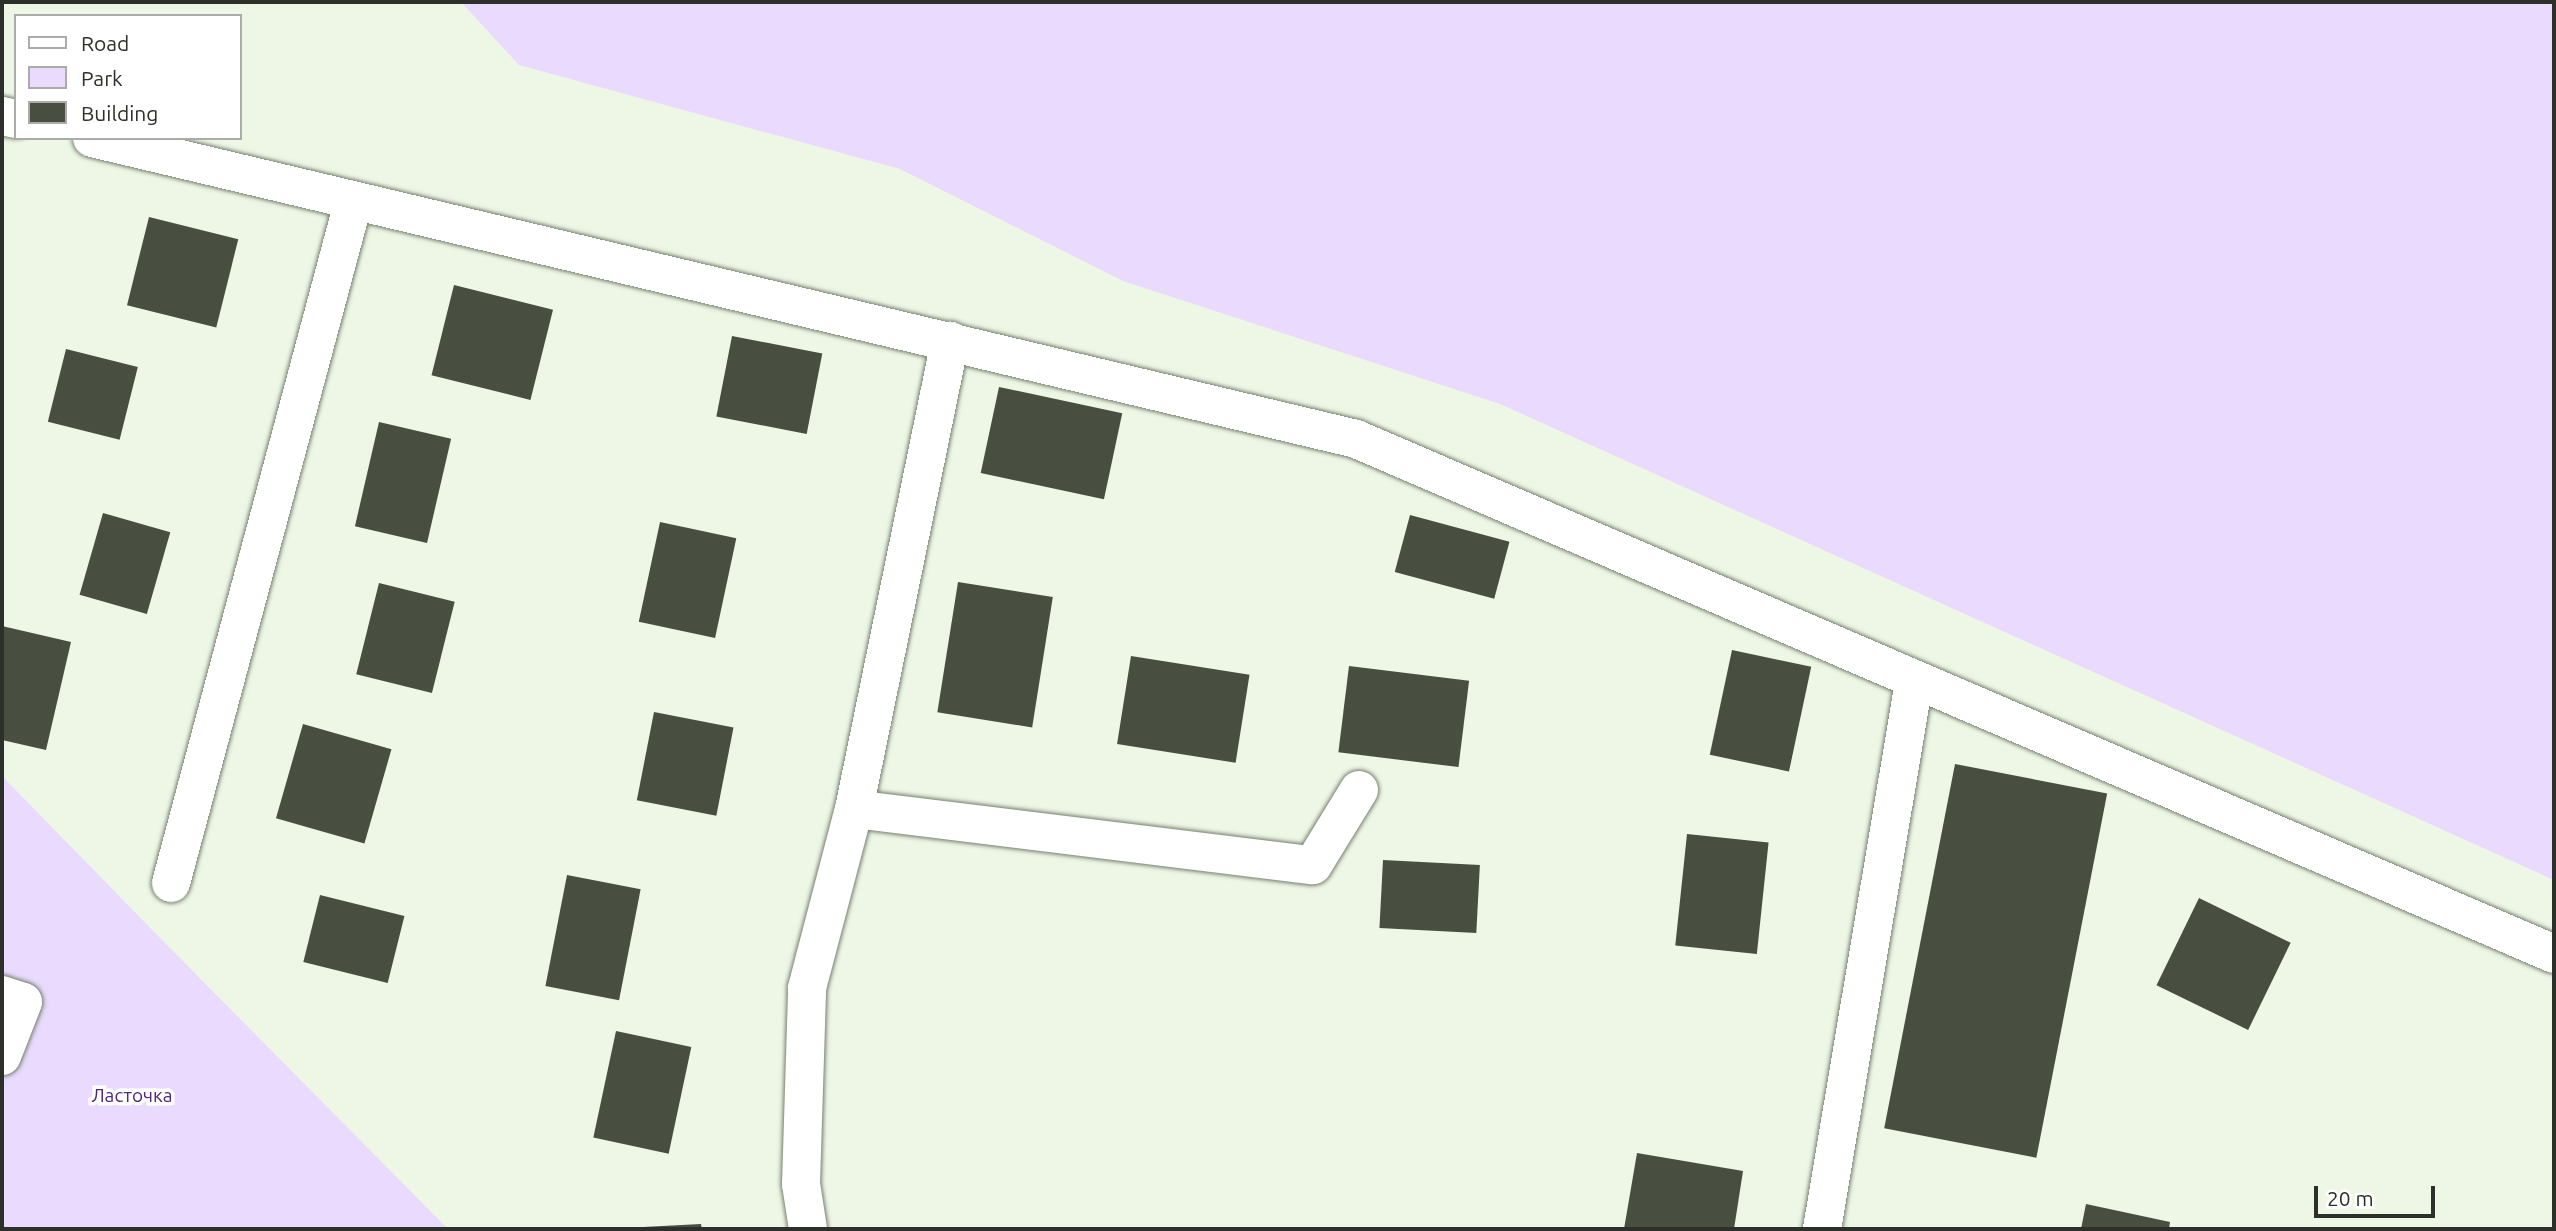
<!DOCTYPE html>
<html>
<head>
<meta charset="utf-8">
<style>
  body { margin:0 }
  #map { position:relative; width:2556px; height:1231px; overflow:hidden; background:#eef7e6; font-family:Ubuntu,sans-serif }
  div>[style] { position:absolute }
  .green>* { inset:0; background:#e9dafe }
  .building>* { inset:0; background:#484f41; transform-origin:0 0 }
  .roads { filter:drop-shadow(0 0 2px #788071) drop-shadow(0 0 2px #788071) }
  .minor>* { height:38px; margin:-19px; padding:0 19px; transform-origin:19px; border-radius:19px; background:#fff }
  span { translate:-50% -50%; white-space:nowrap; text-align:center; line-height:1.15; -webkit-text-stroke:7px #fff; paint-order:stroke }
  .park-label { font-size:19px; color:#4f2974 }
  .frame { position:absolute; inset:0; border:4px solid #2d302a; pointer-events:none }
  .legend { position:absolute; left:14px; top:14px; width:228px; height:126px; box-sizing:border-box; background:#fff; border:2px solid #abacaa; margin:0; padding:9px 12px; list-style:none; font-size:21px; color:#2d302a }
  .legend li { display:flex; align-items:center; gap:14px; height:35px }
  .legend b { width:35px; border:2px solid #abacaa }
  .scale { position:absolute; left:2314px; top:1186px; width:121px; height:32px; box-sizing:border-box; border:4px solid #2d302a; border-top:0; padding-left:9px; font-size:21px; line-height:24px; white-space:nowrap; color:#2d302a; -webkit-text-stroke:5px #fff; paint-order:stroke }
</style>
</head>
<body>
<div id="map">
  <div class="green">
    <div style="clip-path:polygon(461px 2px,2554px 2px,2554px 880px,1500px 404px,1123px 281px,900px 169px,519px 65px)"></div>
    <div style="clip-path:polygon(2px 776px,164px 942px,448px 1229px,2px 1229px)"></div>
  </div>
  <div class="building">
    <div style="left:149px;top:217px;width:92px;height:91px;rotate:14deg"></div>
    <div style="left:454px;top:285px;width:102px;height:93px;rotate:14deg"></div>
    <div style="left:732px;top:336px;width:92px;height:82px;rotate:11deg"></div>
    <div style="left:66px;top:349px;width:74px;height:75px;rotate:14deg"></div>
    <div style="left:999px;top:387px;width:126px;height:88px;rotate:12deg"></div>
    <div style="left:379px;top:422px;width:74px;height:107px;rotate:13deg"></div>
    <div style="left:103px;top:513px;width:70px;height:85px;rotate:16deg"></div>
    <div style="left:1410px;top:515px;width:103px;height:59px;rotate:15deg"></div>
    <div style="left:660px;top:522px;width:78px;height:102px;rotate:12deg"></div>
    <div style="left:958px;top:582px;width:96px;height:132px;rotate:9deg"></div>
    <div style="left:379px;top:583px;width:78px;height:94px;rotate:14deg"></div>
    <div style="clip-path:polygon(2px 626px,71px 642px,46px 750px,2px 740px)"></div>
    <div style="left:1732px;top:650px;width:81px;height:107px;rotate:12deg"></div>
    <div style="left:1131px;top:656px;width:120px;height:89px;rotate:9deg"></div>
    <div style="left:1349px;top:666px;width:121px;height:87px;rotate:7deg"></div>
    <div style="left:654px;top:712px;width:81px;height:90px;rotate:11deg"></div>
    <div style="left:303px;top:724px;width:92px;height:98px;rotate:16deg"></div>
    <div style="left:1955px;top:764px;width:155px;height:371px;rotate:11deg"></div>
    <div style="left:1687px;top:834px;width:82px;height:112px;rotate:6deg"></div>
    <div style="left:1383px;top:860px;width:97px;height:68px;rotate:3deg"></div>
    <div style="left:567px;top:875px;width:75px;height:113px;rotate:11deg"></div>
    <div style="left:320px;top:895px;width:87px;height:69px;rotate:14deg"></div>
    <div style="left:2199px;top:898px;width:102px;height:97px;rotate:26deg"></div>
    <div style="left:616px;top:1031px;width:77px;height:109px;rotate:12deg"></div>
    <div style="clip-path:polygon(1637px 1153px,1743px 1171px,1734px 1229px,1624px 1229px)"></div>
    <div style="clip-path:polygon(2086px 1204px,2170px 1222px,2169px 1229px,2081px 1229px)"></div>
    <div style="clip-path:polygon(701px 1224px,702px 1229px,643px 1229px,643px 1227px)"></div>
  </div>
  <div class="roads">
    <div class="minor">
      <div style="left:2px;top:116px;width:14px;rotate:12deg"></div>
      <div style="left:92px;top:138px;width:1299px;rotate:13.39deg"></div>
      <div style="left:1356px;top:439px;width:1304px;rotate:23.26deg"></div>
      <div style="left:854px;top:809px;width:462px;rotate:7deg"></div>
      <div style="left:1313px;top:865px;width:88px;rotate:-58.5deg"></div>
      <div style="left:171px;top:883px;width:704px;rotate:-75.02deg"></div>
      <div style="left:2px;top:995px;width:22px;rotate:18deg"></div>
      <div style="left:23px;top:1002px;width:58px;rotate:111.3deg"></div>
      <div style="left:808px;top:1229px;width:46px;rotate:-98.8deg"></div>
      <div style="left:801px;top:1184px;width:196px;rotate:-88.2deg"></div>
      <div style="left:807px;top:988px;width:185px;rotate:-75.3deg"></div>
      <div style="left:854px;top:809px;width:478px;rotate:-78.4deg"></div>
      <div style="left:1822px;top:1229px;width:555px;rotate:-80.45deg"></div>
    </div>
  </div>
  <div class="park-label">
    <span style="left:132px;top:1096px">Ласточка</span>
  </div>
  <div class="frame"></div>
  <ul class="legend">
  <li><b style="height:9px;background:#fff"></b>Road</li>
  <li><b style="height:19px;background:#e9dafe"></b>Park</li>
  <li><b style="height:19px;background:#484f41"></b>Building</li>
  </ul>
  <div class="scale">20 m</div>
</div>
</body>
</html>
